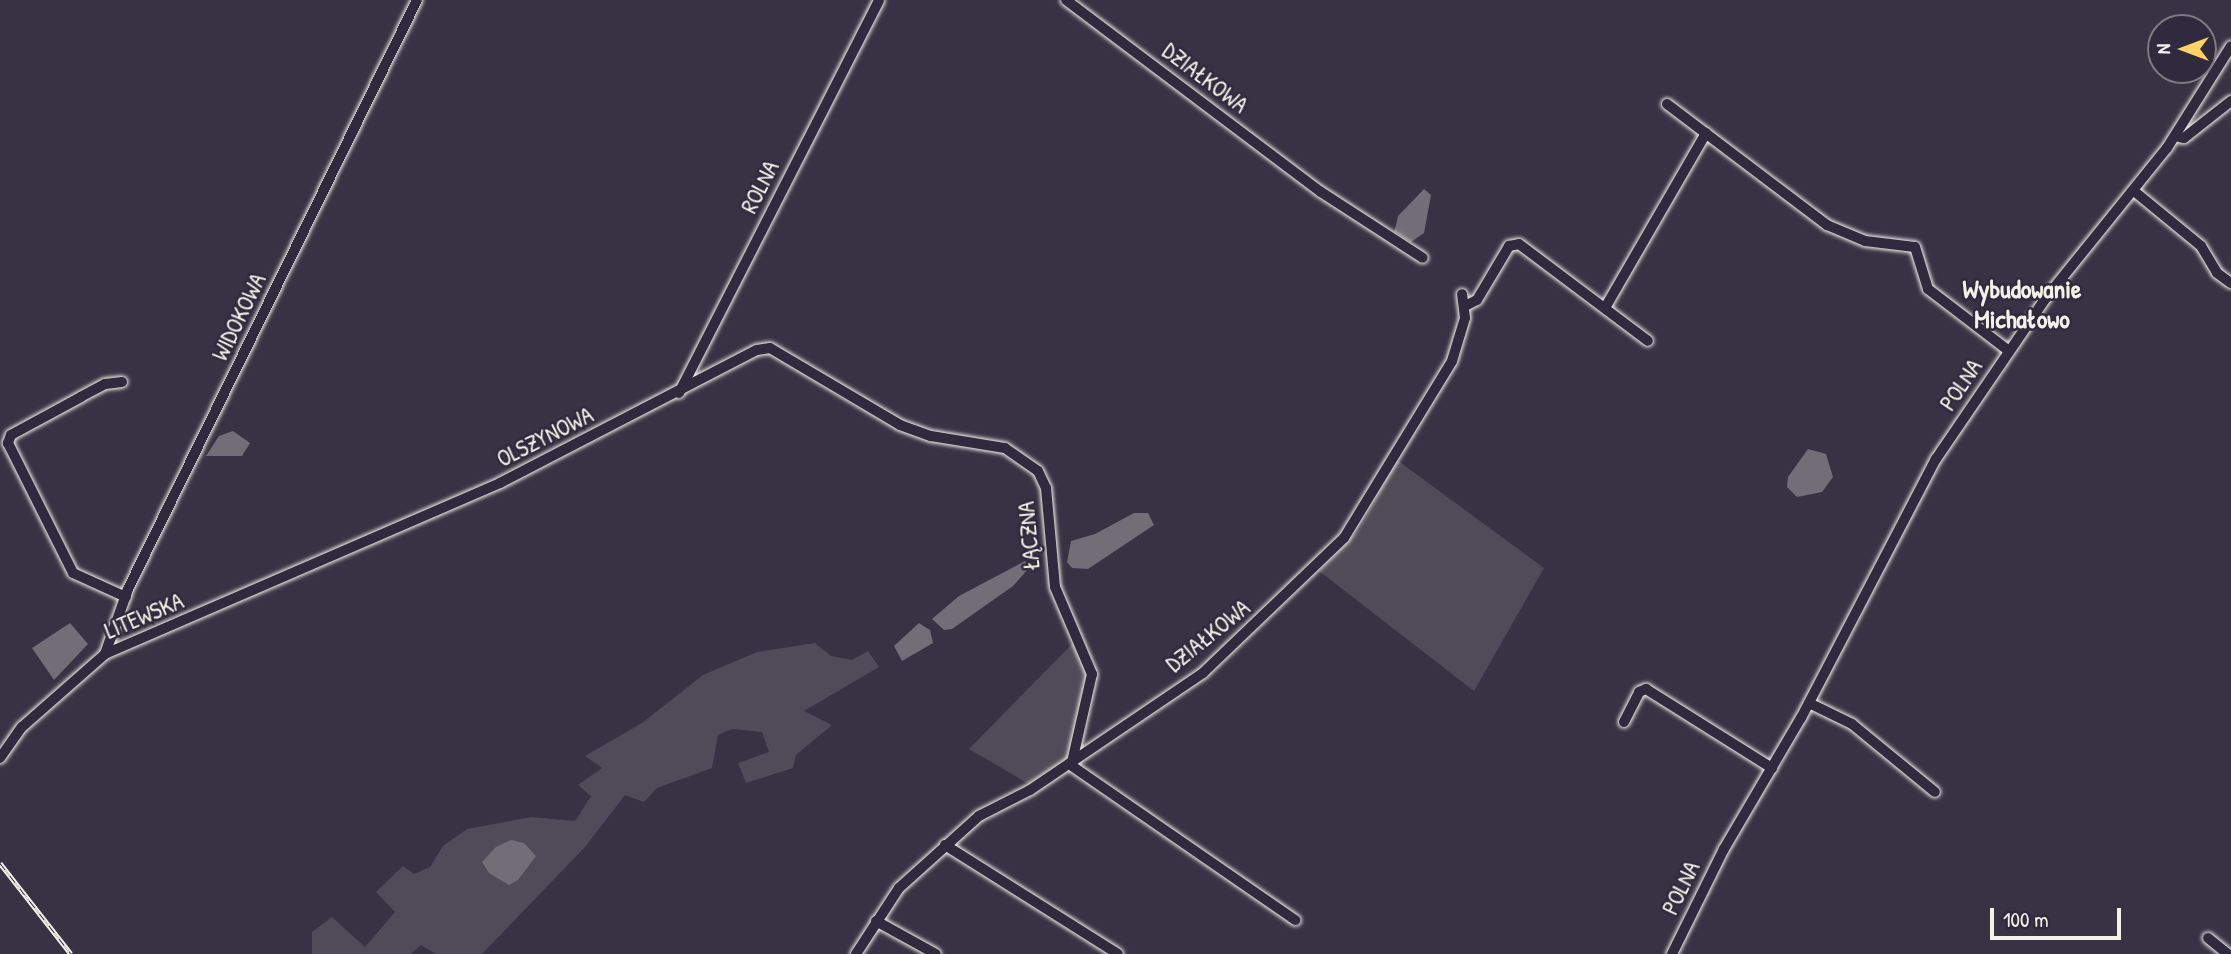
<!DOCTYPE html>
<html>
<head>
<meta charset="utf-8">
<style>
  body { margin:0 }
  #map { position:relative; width:2231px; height:954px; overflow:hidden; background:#373244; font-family:"Patrick Hand",sans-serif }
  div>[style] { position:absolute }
  .green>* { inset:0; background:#504b59 }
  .water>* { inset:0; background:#726e77 }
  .roads { filter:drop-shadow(0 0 2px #f4f1e8) drop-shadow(0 0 2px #f4f1e8) }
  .minor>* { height:10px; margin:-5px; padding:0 5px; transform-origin:5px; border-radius:5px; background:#2f2a3d }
  .rail>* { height:5px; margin-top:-2.5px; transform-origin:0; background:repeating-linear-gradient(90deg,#2f2a3d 0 8px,#f4f1e8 0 16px); box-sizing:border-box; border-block:2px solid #f4f1e8 }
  span { translate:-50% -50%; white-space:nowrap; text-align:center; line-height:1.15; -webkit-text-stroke:5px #2f2a3d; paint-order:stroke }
  .street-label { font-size:23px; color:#f4f1e8 }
  .quarter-label { font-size:26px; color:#f4f1e8; font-weight:700 }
  .north { position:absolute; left:2147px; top:14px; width:70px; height:70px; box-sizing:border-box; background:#2f2a3d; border:2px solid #7e7a81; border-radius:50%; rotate:270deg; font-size:19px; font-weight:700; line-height:28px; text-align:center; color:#f4f1e8 }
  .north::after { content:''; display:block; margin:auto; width:24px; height:32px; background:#ffd166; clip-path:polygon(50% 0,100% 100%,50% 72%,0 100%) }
  .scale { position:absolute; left:1990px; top:908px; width:131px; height:32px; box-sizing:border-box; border:4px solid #f4f1e8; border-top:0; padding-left:9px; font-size:21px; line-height:24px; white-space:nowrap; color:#f4f1e8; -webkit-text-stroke:5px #2f2a3d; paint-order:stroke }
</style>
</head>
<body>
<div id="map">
  <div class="green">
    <div style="clip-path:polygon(1397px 460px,1544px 568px,1474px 691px,1319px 571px,1359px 530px)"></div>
    <div style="clip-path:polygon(1075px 641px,1089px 673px,1069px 759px,1029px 784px,969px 749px)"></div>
    <div style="clip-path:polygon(815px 643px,831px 656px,852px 660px,868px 651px,879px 667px,804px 711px,832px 725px,796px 755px,793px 768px,746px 783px,738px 763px,769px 752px,762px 732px,732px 729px,718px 735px,712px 768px,657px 788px,644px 802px,625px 795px,585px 847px,482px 954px,436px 954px,421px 945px,411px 954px,312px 954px,312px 932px,332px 917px,365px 947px,395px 912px,376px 892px,403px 866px,414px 874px,430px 867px,443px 846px,467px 829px,531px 817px,575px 821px,591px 796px,578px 785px,602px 768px,585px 756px,642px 723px,703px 675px,757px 652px)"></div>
  </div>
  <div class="water">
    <div style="clip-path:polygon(1424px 189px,1431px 195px,1424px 233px,1411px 242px,1394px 231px,1396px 225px,1398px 216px)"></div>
    <div style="clip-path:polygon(233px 431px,250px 443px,242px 456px,206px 456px,219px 436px)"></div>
    <div style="clip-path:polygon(1808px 449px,1826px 454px,1833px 477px,1822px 492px,1797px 497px,1787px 487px,1788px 477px)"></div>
    <div style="clip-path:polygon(1134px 513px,1148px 513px,1154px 525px,1088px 569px,1072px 568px,1067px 562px,1071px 541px,1095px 534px)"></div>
    <div style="clip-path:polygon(1025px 561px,1029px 568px,1013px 586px,952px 629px,944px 630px,932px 619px,959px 596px)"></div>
    <div style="clip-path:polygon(70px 623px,88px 644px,54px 680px,32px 648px)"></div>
    <div style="clip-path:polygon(919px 623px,930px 630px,933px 643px,902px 661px,894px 646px)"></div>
    <div style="clip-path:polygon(511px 840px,524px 843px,536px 856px,518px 880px,509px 885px,489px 873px,482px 862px,496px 847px)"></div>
  </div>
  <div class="roads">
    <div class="minor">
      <div style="left:1066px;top:0;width:319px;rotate:37deg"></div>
      <div style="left:1321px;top:192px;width:121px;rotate:32.9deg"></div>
      <div style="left:1667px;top:104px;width:201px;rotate:37.1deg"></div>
      <div style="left:1827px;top:225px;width:41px;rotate:22.8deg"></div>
      <div style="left:1865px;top:241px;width:50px;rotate:6.8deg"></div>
      <div style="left:1915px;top:247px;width:44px;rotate:72.8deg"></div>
      <div style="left:1928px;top:289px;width:102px;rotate:37.4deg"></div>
      <div style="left:2175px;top:136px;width:9px;rotate:13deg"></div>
      <div style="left:2184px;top:138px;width:60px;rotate:-38.2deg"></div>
      <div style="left:2134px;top:191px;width:87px;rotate:39.4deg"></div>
      <div style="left:2201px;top:246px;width:31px;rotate:59deg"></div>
      <div style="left:2217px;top:273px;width:17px;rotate:36deg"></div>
      <div style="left:1465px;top:306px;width:13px;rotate:-27deg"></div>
      <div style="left:1477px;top:300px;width:63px;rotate:-59.3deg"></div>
      <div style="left:1509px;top:246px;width:10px;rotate:-11deg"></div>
      <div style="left:1519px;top:244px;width:161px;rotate:36.9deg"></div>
      <div style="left:1605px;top:308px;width:202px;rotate:-60deg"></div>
      <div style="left:122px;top:382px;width:17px;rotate:173deg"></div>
      <div style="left:105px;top:384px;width:27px;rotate:152deg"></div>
      <div style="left:81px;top:397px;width:80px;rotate:151.5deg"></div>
      <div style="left:11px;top:435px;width:9px;rotate:111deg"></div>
      <div style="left:8px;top:443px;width:145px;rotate:63.4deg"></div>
      <div style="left:73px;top:573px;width:58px;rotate:24.4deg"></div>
      <div style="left:679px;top:393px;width:441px;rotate:-63deg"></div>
      <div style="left:105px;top:654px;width:430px;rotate:-23.4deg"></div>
      <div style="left:500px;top:483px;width:289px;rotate:-27.4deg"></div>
      <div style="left:757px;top:350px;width:13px;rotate:-9deg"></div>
      <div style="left:770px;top:348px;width:151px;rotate:30.6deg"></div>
      <div style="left:900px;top:425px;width:33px;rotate:20deg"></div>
      <div style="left:931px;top:436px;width:75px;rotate:9.2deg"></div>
      <div style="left:1005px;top:448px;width:40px;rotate:34.9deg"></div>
      <div style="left:1038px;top:471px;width:19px;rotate:65deg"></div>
      <div style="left:1046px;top:488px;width:99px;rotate:84.8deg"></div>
      <div style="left:1055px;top:587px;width:95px;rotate:67deg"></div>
      <div style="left:1092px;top:674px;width:90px;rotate:102.8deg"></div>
      <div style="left:1809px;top:703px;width:48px;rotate:26deg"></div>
      <div style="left:1852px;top:724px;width:107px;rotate:39.3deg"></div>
      <div style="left:1624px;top:722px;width:34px;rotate:-63deg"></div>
      <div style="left:1639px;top:692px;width:8px;rotate:-23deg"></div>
      <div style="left:1646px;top:689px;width:149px;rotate:32.1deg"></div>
      <div style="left:0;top:758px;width:38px;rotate:-55deg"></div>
      <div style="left:22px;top:727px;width:111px;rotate:-41.3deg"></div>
      <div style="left:105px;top:654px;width:69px;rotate:-70.5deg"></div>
      <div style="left:128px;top:589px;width:656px;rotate:-63.86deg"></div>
      <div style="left:1069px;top:764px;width:275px;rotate:34.6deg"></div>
      <div style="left:945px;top:845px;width:204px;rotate:32.2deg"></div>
      <div style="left:876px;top:921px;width:68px;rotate:28.8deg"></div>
      <div style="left:2208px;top:938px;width:26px;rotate:39deg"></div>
      <div style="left:856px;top:954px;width:79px;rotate:-56.9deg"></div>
      <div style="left:899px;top:888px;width:108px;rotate:-42deg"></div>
      <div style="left:979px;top:816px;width:57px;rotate:-27deg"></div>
      <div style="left:1030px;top:790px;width:209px;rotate:-34.1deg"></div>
      <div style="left:1203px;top:673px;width:195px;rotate:-43.8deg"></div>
      <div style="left:1344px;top:538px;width:207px;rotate:-58.6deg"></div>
      <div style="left:1452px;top:361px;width:45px;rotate:-73.2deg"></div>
      <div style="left:1465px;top:318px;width:24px;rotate:-97deg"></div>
      <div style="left:1672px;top:954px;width:117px;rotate:-63.7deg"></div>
      <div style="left:1724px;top:849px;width:152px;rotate:-59.6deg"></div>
      <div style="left:1801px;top:718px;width:292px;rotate:-62.5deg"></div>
      <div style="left:1936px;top:459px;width:194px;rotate:-55.7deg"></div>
      <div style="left:2045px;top:299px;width:194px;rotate:-51.1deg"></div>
      <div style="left:2167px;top:148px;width:120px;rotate:-57.9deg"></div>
    </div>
  </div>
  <div class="rail">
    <div style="left:0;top:863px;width:115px;rotate:52deg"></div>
  </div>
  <div class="street-label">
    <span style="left:1205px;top:78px;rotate:37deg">DZIAŁKOWA</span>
    <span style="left:760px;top:187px;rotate:-63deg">ROLNA</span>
    <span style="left:239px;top:317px;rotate:-64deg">WIDOKOWA</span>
    <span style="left:1961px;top:385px;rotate:-56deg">POLNA</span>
    <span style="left:545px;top:437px;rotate:-27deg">OLSZYNOWA</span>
    <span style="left:1029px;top:536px;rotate:-95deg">ŁĄCZNA</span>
    <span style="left:144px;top:616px;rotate:-23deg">LITEWSKA</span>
    <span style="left:1208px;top:636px;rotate:-39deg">DZIAŁKOWA</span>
    <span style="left:1681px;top:888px;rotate:-64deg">POLNA</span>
  </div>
  <div class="quarter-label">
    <span style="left:2022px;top:304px">Wybudowanie<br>Michałowo</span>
  </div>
  <div class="north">N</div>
  <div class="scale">100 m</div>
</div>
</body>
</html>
